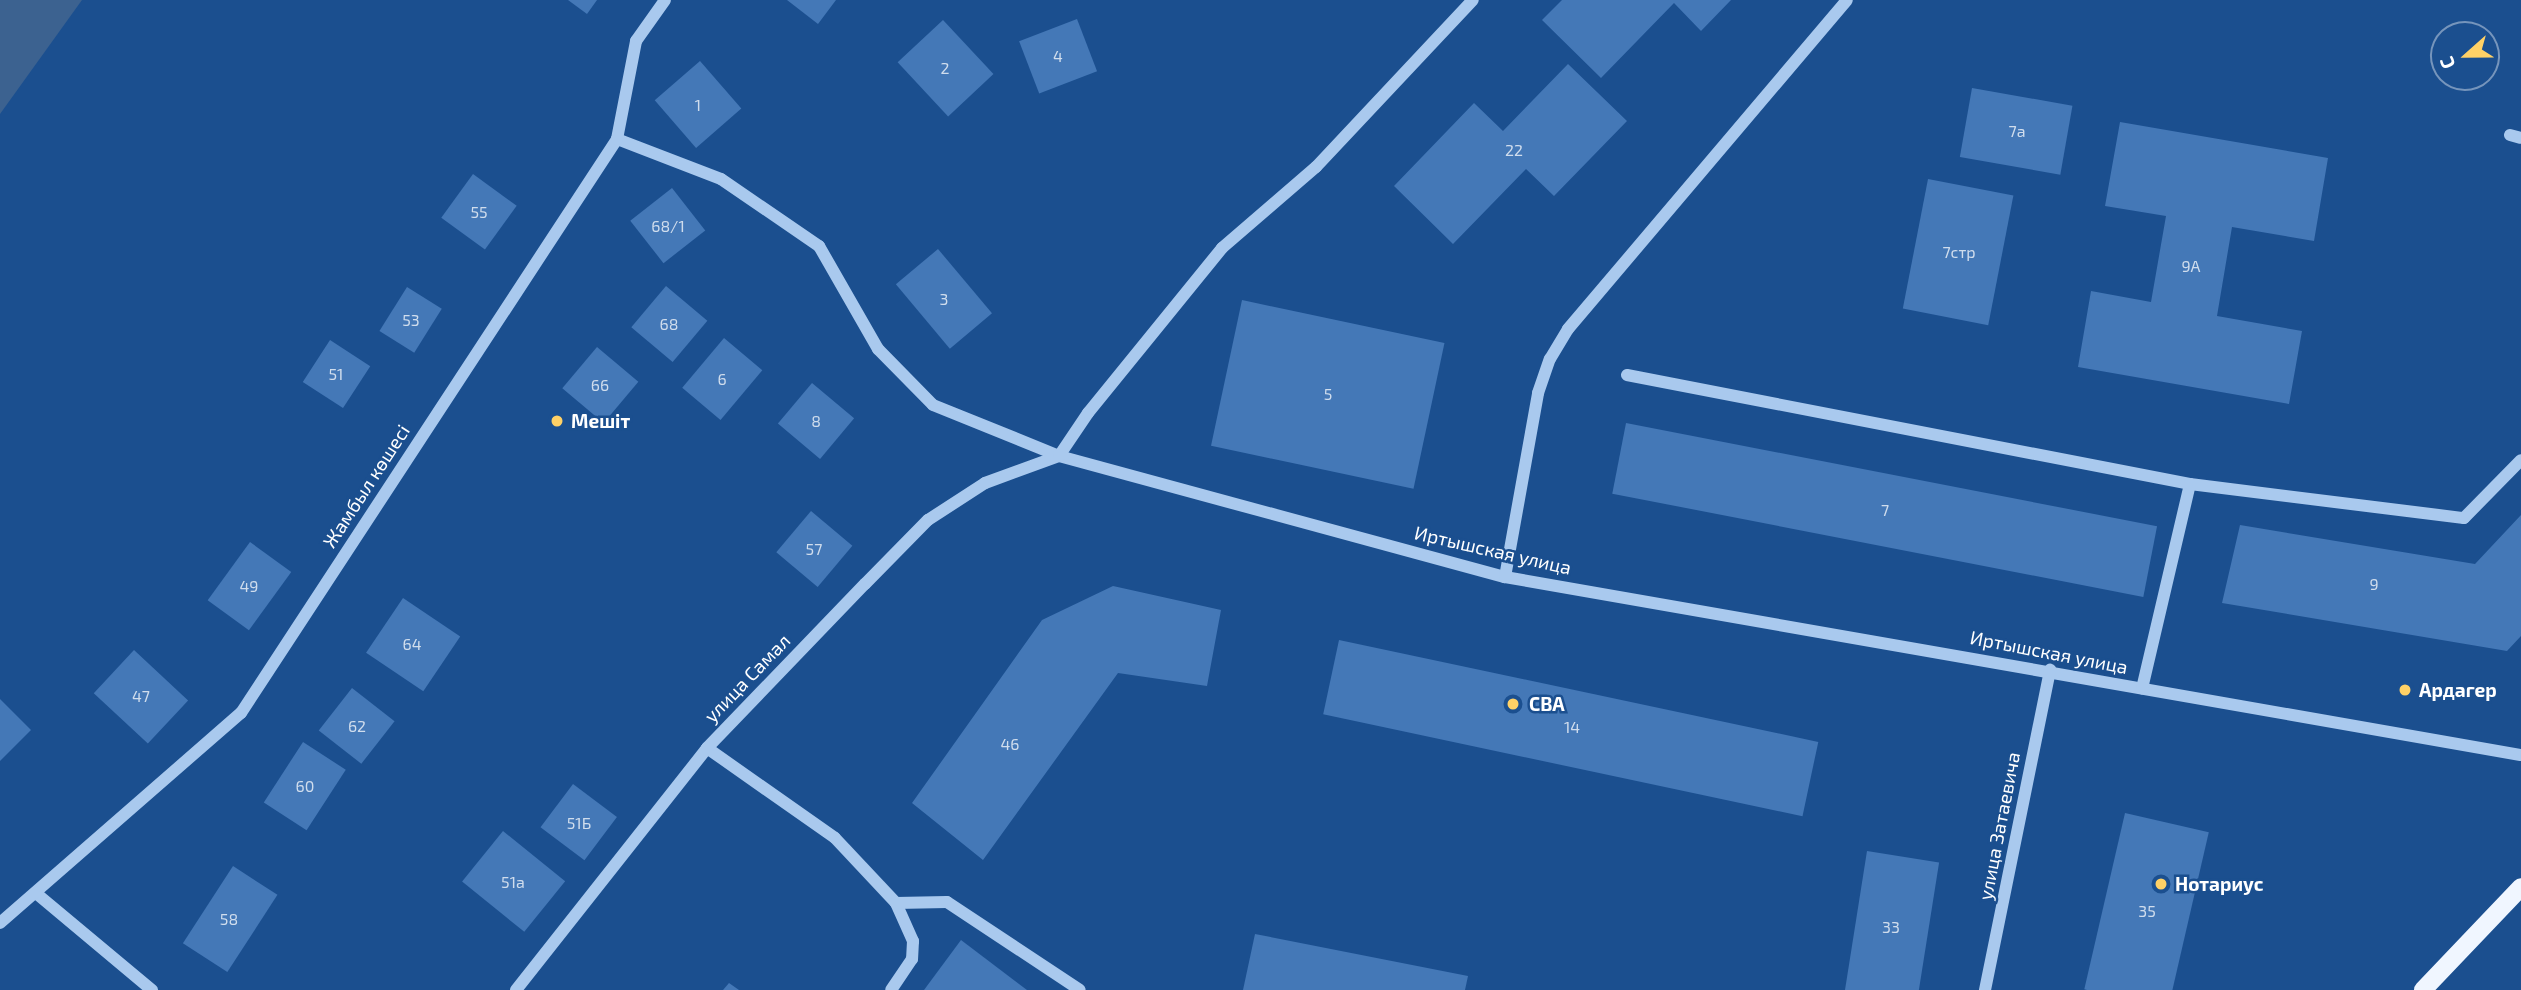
<!DOCTYPE html>
<html>
<head>
<meta charset="utf-8">
<style>
  body { margin:0 }
  #map { position:relative; width:2521px; height:990px; overflow:hidden; background:#1b4f8f; font-family:"Exo 2",sans-serif }
  div>[style] { position:absolute }
  .water>* { inset:0; background:#3c6290 }
  .building>* { inset:0; background:#4478b7; transform-origin:0 0 }
  .minor>* { height:12px; margin:-6px; padding:0 6px; transform-origin:6px; border-radius:6px; background:#a9c9ee }
  .major>* { height:18px; margin:-9px; padding:0 9px; transform-origin:9px; border-radius:9px; background:#f0f6ff }
  .dots>* { width:19px; height:19px; translate:-50% -50%; box-sizing:border-box; border:4px solid #1b4f8f; border-radius:50% }
  span { translate:-50% -50%; white-space:nowrap; text-align:center; line-height:1.15; -webkit-text-stroke:5px #1b4f8f; paint-order:stroke }
  .number-label { font-size:16px; color:#d0dded }
  .number-label span { -webkit-text-stroke-width:0 }
  .poi-label { font-size:19px; color:#fff; font-weight:700 }
  .left { translate:0 -50%; text-align:left }
  .street-label { font-size:19px; color:#fff }
  .north { position:absolute; left:2430px; top:21px; width:70px; height:70px; box-sizing:border-box; background:#1b4f8f; border:2px solid #7695bc; border-radius:50%; rotate:249deg; font-size:19px; font-weight:700; line-height:28px; text-align:center; color:#fff }
  .north::after { content:''; display:block; margin:auto; width:24px; height:32px; background:#ffd166; clip-path:polygon(50% 0,100% 100%,50% 72%,0 100%) }
</style>
</head>
<body>
<div id="map">
  <div class="water">
    <div style="clip-path:polygon(0 0,82px 0,0 114px)"></div>
  </div>
  <div class="building">
    <div style="clip-path:polygon(568px 0,597px 0,587px 14px)"></div>
    <div style="clip-path:polygon(787px 0,836px 0,818px 24px)"></div>
    <div style="clip-path:polygon(1562px 0,1731px 0,1701px 31px,1674px 3px,1601px 78px,1542px 20px)"></div>
    <div style="left:1077px;top:19px;width:56px;height:62px;rotate:69deg"></div>
    <div style="left:943px;top:20px;width:74px;height:62px;rotate:47deg"></div>
    <div style="left:700px;top:61px;width:63px;height:60px;rotate:49deg"></div>
    <div style="clip-path:polygon(1568px 64px,1627px 121px,1554px 196px,1526px 169px,1453px 244px,1394px 186px,1474px 103px,1503px 131px)"></div>
    <div style="left:1972px;top:88px;width:102px;height:70px;rotate:10deg"></div>
    <div style="clip-path:polygon(2120px 122px,2328px 158px,2314px 241px,2232px 227px,2217px 316px,2302px 331px,2289px 404px,2078px 367px,2091px 291px,2151px 302px,2166px 216px,2105px 206px)"></div>
    <div style="left:473px;top:174px;width:54px;height:54px;rotate:36deg"></div>
    <div style="left:1928px;top:179px;width:87px;height:132px;rotate:11deg"></div>
    <div style="left:672px;top:188px;width:54px;height:53px;rotate:52deg"></div>
    <div style="left:938px;top:249px;width:84px;height:55px;rotate:50deg"></div>
    <div style="left:666px;top:286px;width:54px;height:54px;rotate:40deg"></div>
    <div style="left:407px;top:287px;width:41px;height:52px;rotate:32deg"></div>
    <div style="left:1242px;top:300px;width:207px;height:149px;rotate:12deg"></div>
    <div style="left:724px;top:338px;width:50px;height:65px;rotate:40deg"></div>
    <div style="left:330px;top:340px;width:48px;height:50px;rotate:33deg"></div>
    <div style="left:597px;top:347px;width:54px;height:54px;rotate:40deg"></div>
    <div style="left:812px;top:383px;width:55px;height:53px;rotate:40deg"></div>
    <div style="left:1626px;top:423px;width:541px;height:72px;rotate:11deg"></div>
    <div style="left:811px;top:511px;width:54px;height:54px;rotate:40deg"></div>
    <div style="clip-path:polygon(2521px 515px,2521px 636px,2507px 651px,2222px 603px,2240px 525px,2475px 564px)"></div>
    <div style="left:250px;top:542px;width:51px;height:72px;rotate:36deg"></div>
    <div style="clip-path:polygon(1113px 586px,1221px 610px,1207px 686px,1118px 673px,983px 860px,912px 803px,1042px 620px)"></div>
    <div style="left:403px;top:598px;width:69px;height:66px;rotate:34deg"></div>
    <div style="left:1339px;top:640px;width:490px;height:76px;rotate:12deg"></div>
    <div style="left:134px;top:650px;width:74px;height:59px;rotate:43deg"></div>
    <div style="left:352px;top:688px;width:54px;height:54px;rotate:38deg"></div>
    <div style="clip-path:polygon(0 699px,31px 730px,0 761px)"></div>
    <div style="left:303px;top:742px;width:51px;height:72px;rotate:33deg"></div>
    <div style="left:573px;top:784px;width:55px;height:54px;rotate:37deg"></div>
    <div style="left:2125px;top:813px;width:86px;height:181px;rotate:13deg"></div>
    <div style="left:503px;top:831px;width:80px;height:65px;rotate:39deg"></div>
    <div style="left:1867px;top:851px;width:73px;height:141px;rotate:9deg"></div>
    <div style="left:233px;top:866px;width:53px;height:92px;rotate:33deg"></div>
    <div style="clip-path:polygon(1255px 934px,1468px 976px,1465px 990px,1243px 990px)"></div>
    <div style="clip-path:polygon(961px 940px,1027px 990px,924px 990px)"></div>
    <div style="clip-path:polygon(729px 983px,739px 990px,723px 990px)"></div>
  </div>
  <div class="minor">
    <div style="left:2510px;top:135px;width:11px;rotate:15deg"></div>
    <div style="left:617px;top:139px;width:111px;rotate:21deg"></div>
    <div style="left:721px;top:179px;width:119px;rotate:34.4deg"></div>
    <div style="left:819px;top:246px;width:119px;rotate:60.2deg"></div>
    <div style="left:878px;top:349px;width:78px;rotate:45.5deg"></div>
    <div style="left:933px;top:405px;width:136px;rotate:22deg"></div>
    <div style="left:1059px;top:456px;width:462px;rotate:15.2deg"></div>
    <div style="left:1505px;top:577px;width:1031px;rotate:9.94deg"></div>
    <div style="left:1627px;top:375px;width:573px;rotate:10.96deg"></div>
    <div style="left:2190px;top:484px;width:210px;rotate:103.2deg"></div>
    <div style="left:2190px;top:484px;width:276px;rotate:7.1deg"></div>
    <div style="left:2464px;top:518px;width:81px;rotate:-45.5deg"></div>
    <div style="left:1505px;top:577px;width:187px;rotate:-79.8deg"></div>
    <div style="left:1538px;top:393px;width:36px;rotate:-71deg"></div>
    <div style="left:1550px;top:359px;width:35px;rotate:-59deg"></div>
    <div style="left:1568px;top:329px;width:431px;rotate:-49.7deg"></div>
    <div style="left:707px;top:748px;width:156px;rotate:35.1deg"></div>
    <div style="left:835px;top:838px;width:89px;rotate:46.8deg"></div>
    <div style="left:896px;top:903px;width:42px;rotate:65.9deg"></div>
    <div style="left:913px;top:941px;width:18px;rotate:93deg"></div>
    <div style="left:912px;top:959px;width:37px;rotate:124deg"></div>
    <div style="left:37px;top:894px;width:150px;rotate:39.9deg"></div>
    <div style="left:896px;top:903px;width:51px;rotate:-1.1deg"></div>
    <div style="left:947px;top:902px;width:159px;rotate:33.5deg"></div>
    <div style="left:0;top:923px;width:320px;rotate:-41.1deg"></div>
    <div style="left:241px;top:713px;width:686px;rotate:-56.77deg"></div>
    <div style="left:617px;top:139px;width:100px;rotate:-79deg"></div>
    <div style="left:636px;top:41px;width:50px;rotate:-54.7deg"></div>
    <div style="left:516px;top:990px;width:308px;rotate:-51.7deg"></div>
    <div style="left:707px;top:748px;width:228px;rotate:-46.1deg"></div>
    <div style="left:865px;top:584px;width:90px;rotate:-45.5deg"></div>
    <div style="left:928px;top:520px;width:68px;rotate:-33deg"></div>
    <div style="left:985px;top:483px;width:79px;rotate:-20deg"></div>
    <div style="left:1059px;top:456px;width:52px;rotate:-56deg"></div>
    <div style="left:1088px;top:413px;width:213px;rotate:-50.9deg"></div>
    <div style="left:1222px;top:248px;width:124px;rotate:-40.8deg"></div>
    <div style="left:1316px;top:167px;width:229px;rotate:-46.8deg"></div>
    <div style="left:1985px;top:990px;width:327px;rotate:-78.5deg"></div>
  </div>
  <div class="major">
    <div style="left:2423px;top:990px;width:142px;rotate:-46.4deg"></div>
  </div>
  <div class="dots">
    <div style="left:557px;top:421px;background:#ffd166"></div>
    <div style="left:2405px;top:690px;background:#ffd166"></div>
    <div style="left:1513px;top:704px;background:#ffd166"></div>
    <div style="left:2161px;top:884px;background:#ffd166"></div>
  </div>
  <div class="number-label">
    <span style="left:1058px;top:56px">4</span>
    <span style="left:945px;top:68px">2</span>
    <span style="left:698px;top:105px">1</span>
    <span style="left:2017px;top:131px">7а</span>
    <span style="left:1514px;top:150px">22</span>
    <span style="left:479px;top:212px">55</span>
    <span style="left:668px;top:226px">68/1</span>
    <span style="left:1959px;top:252px">7стр</span>
    <span style="left:2191px;top:266px">9А</span>
    <span style="left:944px;top:299px">3</span>
    <span style="left:411px;top:320px">53</span>
    <span style="left:669px;top:324px">68</span>
    <span style="left:336px;top:374px">51</span>
    <span style="left:722px;top:379px">6</span>
    <span style="left:600px;top:385px">66</span>
    <span style="left:1328px;top:394px">5</span>
    <span style="left:816px;top:421px">8</span>
    <span style="left:1885px;top:510px">7</span>
    <span style="left:814px;top:549px">57</span>
    <span style="left:2374px;top:584px">9</span>
    <span style="left:249px;top:586px">49</span>
    <span style="left:412px;top:644px">64</span>
    <span style="left:141px;top:696px">47</span>
    <span style="left:357px;top:726px">62</span>
    <span style="left:1572px;top:727px">14</span>
    <span style="left:1010px;top:744px">46</span>
    <span style="left:305px;top:786px">60</span>
    <span style="left:579px;top:823px">51Б</span>
    <span style="left:513px;top:882px">51а</span>
    <span style="left:2147px;top:911px">35</span>
    <span style="left:229px;top:919px">58</span>
    <span style="left:1891px;top:927px">33</span>
  </div>
  <div class="poi-label">
    <span class="left" style="left:571px;top:421px">Мешіт</span>
    <span class="left" style="left:2419px;top:690px">Ардагер</span>
    <span class="left" style="left:1529px;top:704px">СВА</span>
    <span class="left" style="left:2175px;top:884px">Нотариус</span>
  </div>
  <div class="street-label">
    <span style="left:366px;top:486px;rotate:-57deg">Жамбыл көшесі</span>
    <span style="left:1493px;top:550px;rotate:13deg">Иртышская улица</span>
    <span style="left:2049px;top:652px;rotate:11deg">Иртышская улица</span>
    <span style="left:747px;top:678px;rotate:-46deg">улица Самал</span>
    <span style="left:1999px;top:826px;rotate:-79deg">улица Затаевича</span>
  </div>
  <div class="north">С</div>
</div>
</body>
</html>
